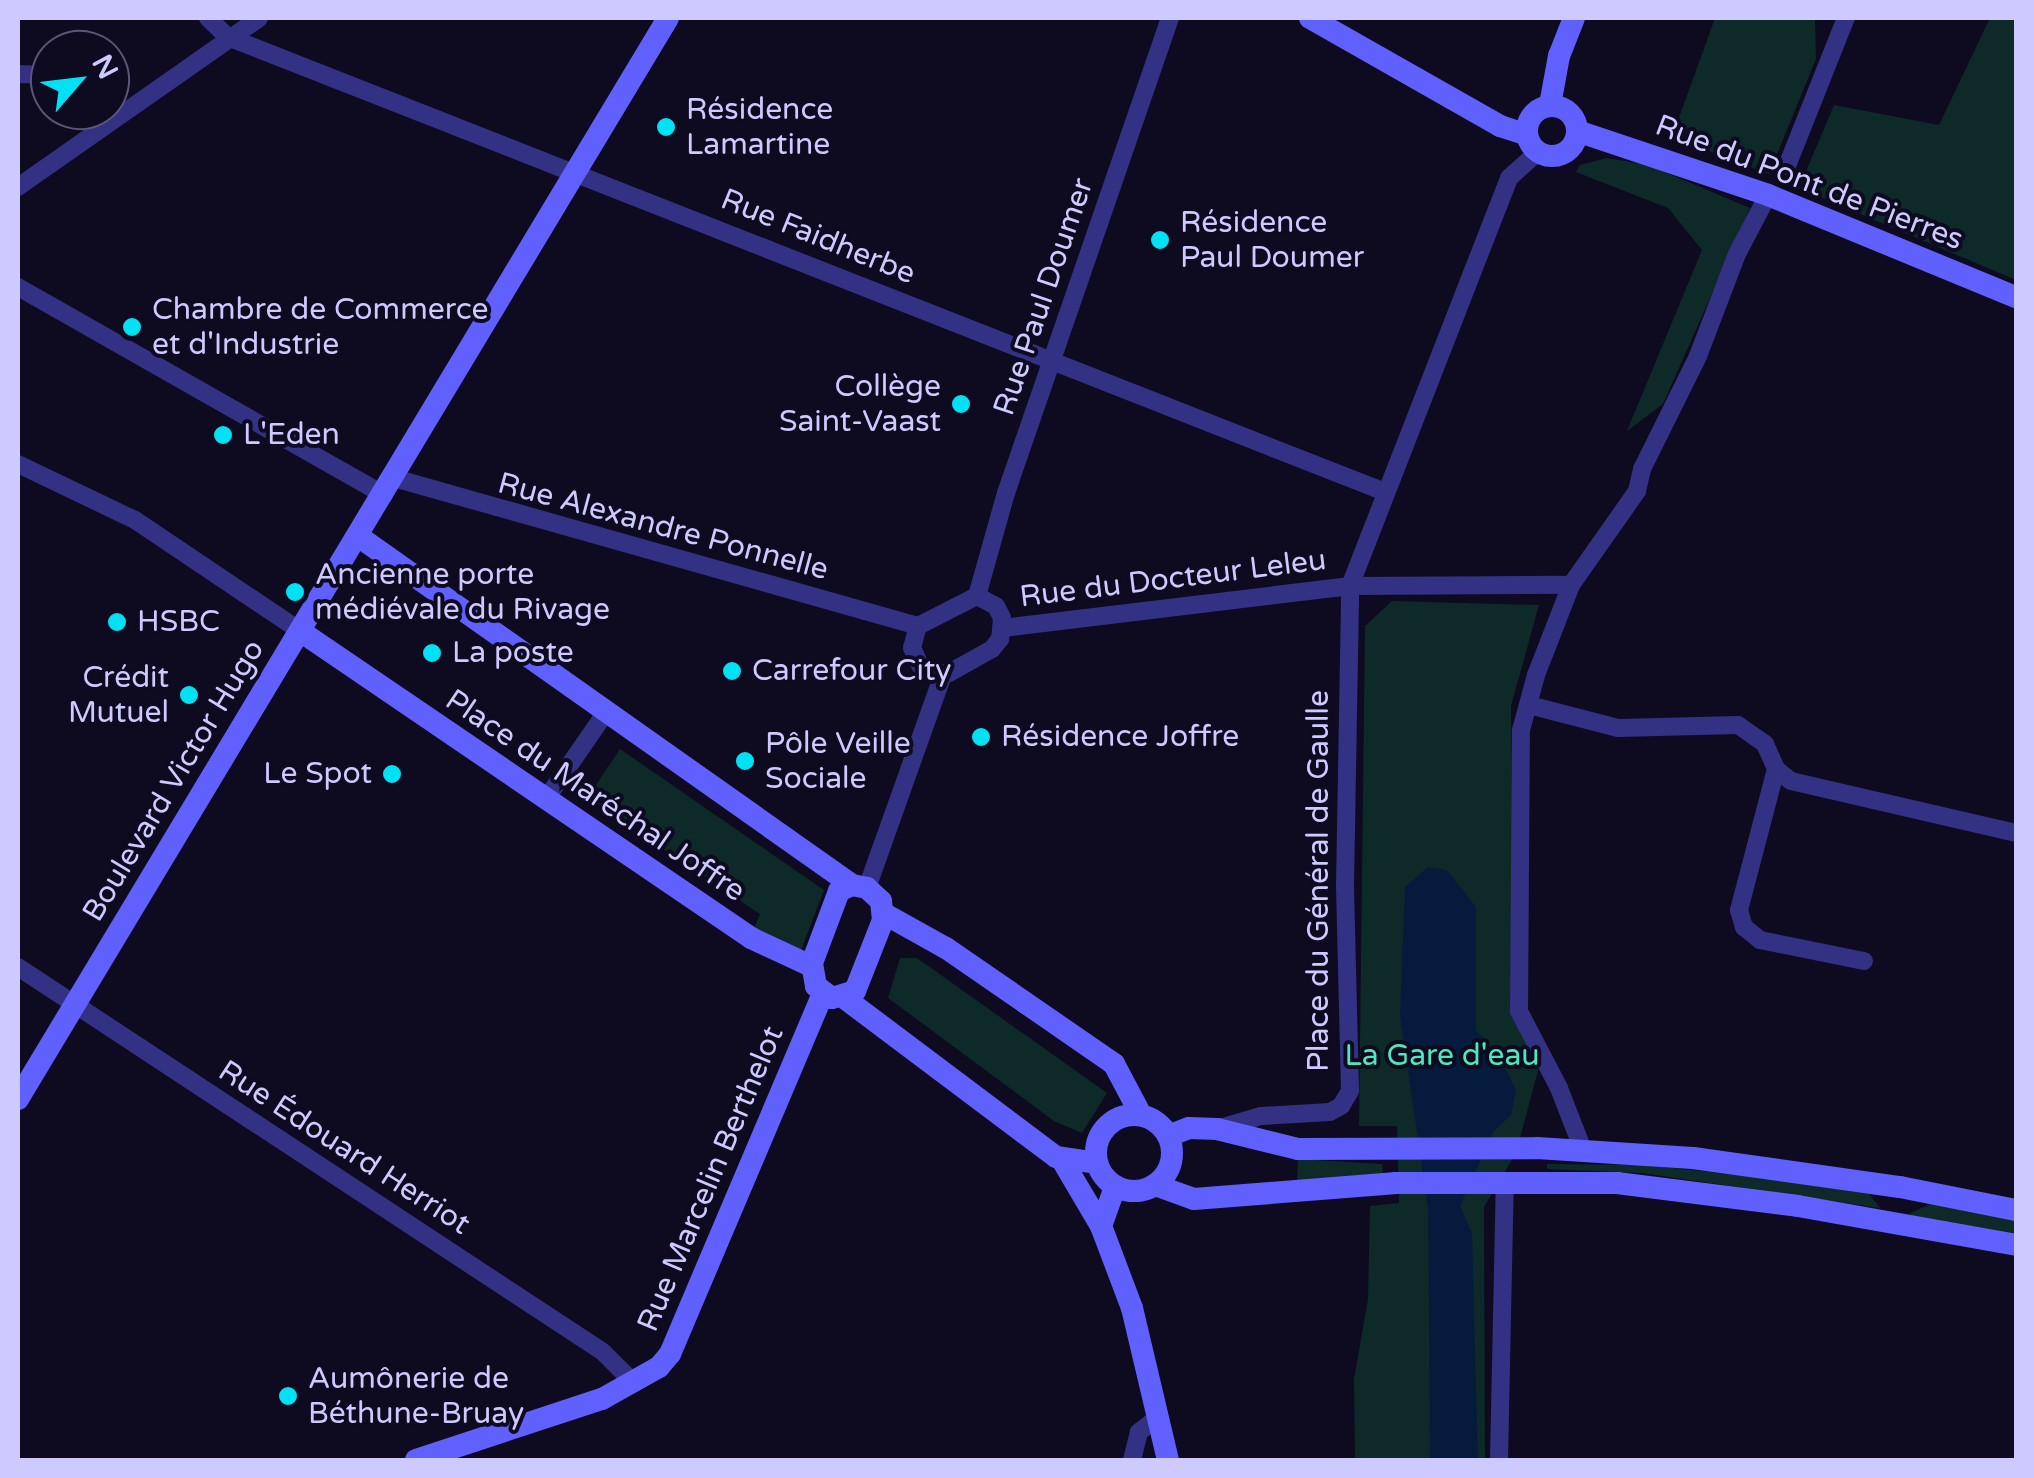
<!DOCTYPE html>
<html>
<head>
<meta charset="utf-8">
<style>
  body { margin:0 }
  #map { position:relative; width:2034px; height:1478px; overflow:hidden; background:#0e0a1f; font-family:"Varela Round",sans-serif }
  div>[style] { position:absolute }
  .green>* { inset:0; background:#0d2a28 }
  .water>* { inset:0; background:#051b3e }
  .street>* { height:18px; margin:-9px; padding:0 9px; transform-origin:9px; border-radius:9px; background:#323183 }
  .secondary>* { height:22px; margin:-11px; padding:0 11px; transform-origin:11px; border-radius:11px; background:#6060ff }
  .secondary>.ring { margin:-11px; padding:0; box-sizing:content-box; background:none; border:22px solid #6060ff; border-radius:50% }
  .dots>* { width:28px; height:28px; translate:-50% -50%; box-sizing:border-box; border:5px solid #0e0a1f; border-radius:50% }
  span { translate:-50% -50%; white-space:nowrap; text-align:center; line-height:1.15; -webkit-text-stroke:8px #0e0a1f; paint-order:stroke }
  .poi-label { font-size:30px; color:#cec9ff }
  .left { translate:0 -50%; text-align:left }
  .right { translate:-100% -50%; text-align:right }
  .street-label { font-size:30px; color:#cec9ff }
  .park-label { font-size:30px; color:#4be9bd }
  .frame { position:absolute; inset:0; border:20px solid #cec9ff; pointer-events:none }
  .north { position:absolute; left:30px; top:30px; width:100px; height:100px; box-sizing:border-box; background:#0e0a1f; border:2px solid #5b5679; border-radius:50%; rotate:62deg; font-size:28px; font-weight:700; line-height:40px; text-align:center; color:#cec9ff }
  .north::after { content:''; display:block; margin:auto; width:35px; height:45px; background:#00e2f4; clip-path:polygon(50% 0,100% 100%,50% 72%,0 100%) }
</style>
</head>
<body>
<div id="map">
  <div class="green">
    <div style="clip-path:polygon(1715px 18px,1815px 18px,1816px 59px,1769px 174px,1672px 137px)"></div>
    <div style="clip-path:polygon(1990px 18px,2016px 18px,2016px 280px,1799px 188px,1834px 105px,1939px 125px)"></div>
    <div style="clip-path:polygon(1607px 158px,1648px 165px,1750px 208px,1663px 404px,1627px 431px,1702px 250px,1668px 208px,1576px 172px,1580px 165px)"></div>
    <div style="clip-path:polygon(1392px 601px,1539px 605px,1511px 706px,1514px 1020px,1539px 1067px,1516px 1153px,1484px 1207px,1485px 1460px,1355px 1460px,1354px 1379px,1368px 1299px,1370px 1206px,1399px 1203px,1397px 1126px,1359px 1126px,1365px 626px)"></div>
    <div style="clip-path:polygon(620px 749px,824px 890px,800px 953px,753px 931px,760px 914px,587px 798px)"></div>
    <div style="clip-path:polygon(900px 958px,917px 958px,1107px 1093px,1082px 1133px,1054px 1121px,888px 998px)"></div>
    <div style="clip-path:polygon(1298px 1159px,1382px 1164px,1383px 1175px,1297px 1181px)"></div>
    <div style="clip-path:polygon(1547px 1164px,1643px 1165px,1750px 1176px,1869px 1194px,1880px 1208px,1642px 1173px,1547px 1169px)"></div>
    <div style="clip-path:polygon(1930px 1204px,2016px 1220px,2016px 1235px,1907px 1215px)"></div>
  </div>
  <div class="water">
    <div style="clip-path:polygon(1428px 867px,1447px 870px,1476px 907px,1476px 1030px,1501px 1059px,1516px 1090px,1511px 1115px,1493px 1132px,1460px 1206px,1472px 1233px,1478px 1460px,1430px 1460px,1428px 1209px,1400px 1015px,1405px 887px)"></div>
  </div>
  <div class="street">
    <div style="left:208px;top:18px;width:28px;rotate:44deg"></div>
    <div style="left:228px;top:37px;width:1243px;rotate:21.47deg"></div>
    <div style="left:18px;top:74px;width:32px;rotate:2deg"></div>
    <div style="left:1787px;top:166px;width:159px;rotate:-68.3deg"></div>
    <div style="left:18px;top:187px;width:294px;rotate:-35deg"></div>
    <div style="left:18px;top:287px;width:421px;rotate:29.6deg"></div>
    <div style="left:18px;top:464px;width:130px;rotate:25.6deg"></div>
    <div style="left:135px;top:520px;width:199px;rotate:33.9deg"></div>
    <div style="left:394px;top:478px;width:544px;rotate:15.77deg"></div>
    <div style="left:977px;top:596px;width:107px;rotate:-74.3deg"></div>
    <div style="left:1006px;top:493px;width:503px;rotate:-70.95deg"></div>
    <div style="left:977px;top:596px;width:21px;rotate:28deg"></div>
    <div style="left:996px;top:606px;width:13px;rotate:63deg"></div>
    <div style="left:1002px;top:618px;width:21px;rotate:95deg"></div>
    <div style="left:1000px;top:639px;width:13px;rotate:129deg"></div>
    <div style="left:992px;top:649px;width:49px;rotate:150.8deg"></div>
    <div style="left:949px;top:673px;width:14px;rotate:180deg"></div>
    <div style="left:935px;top:673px;width:17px;rotate:-152deg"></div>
    <div style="left:920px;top:665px;width:19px;rotate:-115deg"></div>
    <div style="left:912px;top:648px;width:23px;rotate:-75deg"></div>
    <div style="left:918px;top:626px;width:66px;rotate:-27deg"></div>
    <div style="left:1003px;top:628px;width:350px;rotate:-6.9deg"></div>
    <div style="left:1350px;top:586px;width:221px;rotate:-0.3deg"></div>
    <div style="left:1529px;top:705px;width:92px;rotate:14.5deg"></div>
    <div style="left:1618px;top:728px;width:120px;rotate:-1.4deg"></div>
    <div style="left:1738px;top:725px;width:33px;rotate:35deg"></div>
    <div style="left:1765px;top:744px;width:27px;rotate:66deg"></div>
    <div style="left:1776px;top:769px;width:19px;rotate:39deg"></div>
    <div style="left:1791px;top:781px;width:231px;rotate:13deg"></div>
    <div style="left:1776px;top:769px;width:146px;rotate:104.7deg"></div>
    <div style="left:1739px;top:910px;width:18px;rotate:74deg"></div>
    <div style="left:1744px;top:927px;width:21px;rotate:39deg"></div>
    <div style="left:1760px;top:940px;width:106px;rotate:11.4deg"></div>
    <div style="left:546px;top:799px;width:106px;rotate:-55.4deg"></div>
    <div style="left:867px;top:888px;width:227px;rotate:-70.4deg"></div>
    <div style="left:18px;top:967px;width:700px;rotate:33.35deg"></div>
    <div style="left:603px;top:1352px;width:44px;rotate:45deg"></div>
    <div style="left:1217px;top:1129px;width:46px;rotate:-16.5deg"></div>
    <div style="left:1261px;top:1116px;width:69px;rotate:-3.3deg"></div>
    <div style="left:1330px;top:1112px;width:13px;rotate:-29deg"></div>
    <div style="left:1341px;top:1106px;width:17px;rotate:-59deg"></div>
    <div style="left:1350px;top:1091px;width:205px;rotate:-91.4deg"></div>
    <div style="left:1345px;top:886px;width:300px;rotate:-89deg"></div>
    <div style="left:1350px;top:586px;width:438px;rotate:-68.7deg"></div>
    <div style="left:1509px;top:178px;width:39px;rotate:-42deg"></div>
    <div style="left:1583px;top:1150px;width:66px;rotate:-111.2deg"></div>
    <div style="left:1559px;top:1088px;width:87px;rotate:-117.5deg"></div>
    <div style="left:1519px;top:1011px;width:281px;rotate:-89.6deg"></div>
    <div style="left:1521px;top:730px;width:57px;rotate:-74.7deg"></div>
    <div style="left:1536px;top:675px;width:97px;rotate:-68.7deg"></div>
    <div style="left:1571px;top:585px;width:115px;rotate:-54.9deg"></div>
    <div style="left:1637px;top:491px;width:23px;rotate:-77deg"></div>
    <div style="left:1642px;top:469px;width:126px;rotate:-63.6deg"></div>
    <div style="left:1698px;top:356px;width:109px;rotate:-69.1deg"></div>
    <div style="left:1737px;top:254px;width:67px;rotate:-62.3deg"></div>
    <div style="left:1132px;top:1460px;width:29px;rotate:-76deg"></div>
    <div style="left:1139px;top:1432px;width:24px;rotate:-38deg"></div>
    <div style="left:1499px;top:1460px;width:279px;rotate:-88.8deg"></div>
  </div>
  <div class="secondary">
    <div style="left:1310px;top:18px;width:219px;rotate:29.6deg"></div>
    <div style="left:1500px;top:126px;width:28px;rotate:18deg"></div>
    <div style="left:1550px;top:105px;width:50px;rotate:-79.6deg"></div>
    <div style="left:1559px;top:56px;width:41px;rotate:-68.5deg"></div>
    <div class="ring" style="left:1527px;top:106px;width:28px;height:28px"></div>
    <div style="left:1577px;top:131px;width:201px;rotate:18.5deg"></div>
    <div style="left:1768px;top:195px;width:268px;rotate:22.4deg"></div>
    <div style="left:358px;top:536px;width:605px;rotate:35.24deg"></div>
    <div style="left:300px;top:631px;width:546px;rotate:34.24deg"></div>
    <div style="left:751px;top:938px;width:66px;rotate:25deg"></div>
    <div style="left:852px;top:885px;width:15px;rotate:11deg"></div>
    <div style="left:867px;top:888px;width:19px;rotate:43deg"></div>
    <div style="left:881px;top:901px;width:19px;rotate:84deg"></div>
    <div style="left:883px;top:920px;width:76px;rotate:111.5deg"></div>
    <div style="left:855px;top:991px;width:24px;rotate:163deg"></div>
    <div style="left:832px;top:998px;width:20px;rotate:-143deg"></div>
    <div style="left:816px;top:986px;width:23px;rotate:-100deg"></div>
    <div style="left:812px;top:963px;width:77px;rotate:-69.4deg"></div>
    <div style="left:839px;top:891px;width:14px;rotate:-25deg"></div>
    <div style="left:883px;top:913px;width:72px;rotate:29.1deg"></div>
    <div style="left:946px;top:948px;width:204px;rotate:34.6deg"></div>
    <div style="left:1114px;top:1064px;width:58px;rotate:62.1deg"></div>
    <div style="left:843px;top:997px;width:266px;rotate:36.9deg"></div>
    <div style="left:1056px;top:1157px;width:41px;rotate:8.3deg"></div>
    <div style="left:18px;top:1099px;width:1261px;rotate:-58.98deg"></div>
    <div class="ring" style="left:1096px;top:1115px;width:54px;height:54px"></div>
    <div style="left:1168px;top:1136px;width:22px;rotate:-21deg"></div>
    <div style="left:1189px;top:1128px;width:28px;rotate:2deg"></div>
    <div style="left:1217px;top:1129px;width:83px;rotate:13.9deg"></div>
    <div style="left:1298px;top:1149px;width:239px;rotate:-0.2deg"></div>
    <div style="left:1537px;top:1148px;width:156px;rotate:3.7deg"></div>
    <div style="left:1693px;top:1158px;width:209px;rotate:8deg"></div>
    <div style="left:1900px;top:1187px;width:118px;rotate:11.2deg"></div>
    <div style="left:1062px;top:1160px;width:77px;rotate:59.4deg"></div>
    <div style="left:1155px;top:1185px;width:41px;rotate:19.7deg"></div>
    <div style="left:1194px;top:1199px;width:203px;rotate:-4.5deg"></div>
    <div style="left:1396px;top:1183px;width:221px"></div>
    <div style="left:1617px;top:1183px;width:182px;rotate:7.2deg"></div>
    <div style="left:1798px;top:1206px;width:221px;rotate:10.1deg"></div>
    <div style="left:1115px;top:1187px;width:41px;rotate:109.7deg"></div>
    <div style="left:1101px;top:1226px;width:88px;rotate:69.3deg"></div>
    <div style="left:1132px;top:1308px;width:156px;rotate:76.7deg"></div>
    <div style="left:416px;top:1460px;width:196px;rotate:-18.2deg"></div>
    <div style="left:602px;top:1399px;width:65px;rotate:-29.3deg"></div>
    <div style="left:659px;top:1367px;width:17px;rotate:-50deg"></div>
    <div style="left:670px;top:1354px;width:392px;rotate:-67deg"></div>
  </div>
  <div class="dots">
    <div style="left:666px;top:127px;background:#00e2f4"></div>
    <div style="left:1160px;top:240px;background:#00e2f4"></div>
    <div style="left:132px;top:327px;background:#00e2f4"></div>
    <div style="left:961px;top:404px;background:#00e2f4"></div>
    <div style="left:223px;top:435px;background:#00e2f4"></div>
    <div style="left:295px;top:592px;background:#00e2f4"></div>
    <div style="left:117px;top:622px;background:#00e2f4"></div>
    <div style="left:432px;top:653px;background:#00e2f4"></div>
    <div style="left:732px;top:671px;background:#00e2f4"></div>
    <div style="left:189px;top:695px;background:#00e2f4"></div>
    <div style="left:981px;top:737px;background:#00e2f4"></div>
    <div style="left:745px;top:761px;background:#00e2f4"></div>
    <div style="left:392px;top:774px;background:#00e2f4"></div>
    <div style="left:288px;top:1396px;background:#00e2f4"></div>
  </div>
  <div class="poi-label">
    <span class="left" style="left:686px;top:127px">Résidence<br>Lamartine</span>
    <span class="left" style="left:1180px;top:240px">Résidence<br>Paul Doumer</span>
    <span class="left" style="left:152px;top:327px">Chambre de Commerce<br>et d'Industrie</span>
    <span class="right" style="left:941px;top:404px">Collège<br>Saint-Vaast</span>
    <span class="left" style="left:243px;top:435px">L'Eden</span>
    <span class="left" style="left:315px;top:592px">Ancienne porte<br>médiévale du Rivage</span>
    <span class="left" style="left:137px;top:622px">HSBC</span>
    <span class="left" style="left:452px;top:653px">La poste</span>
    <span class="left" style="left:752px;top:671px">Carrefour City</span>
    <span class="right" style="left:169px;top:695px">Crédit<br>Mutuel</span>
    <span class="left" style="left:1001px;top:737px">Résidence Joffre</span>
    <span class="left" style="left:765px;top:761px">Pôle Veille<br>Sociale</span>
    <span class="right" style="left:372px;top:774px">Le Spot</span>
    <span class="left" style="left:308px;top:1396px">Aumônerie de<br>Béthune-Bruay</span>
  </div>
  <div class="street-label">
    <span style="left:1809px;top:183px;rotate:21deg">Rue du Pont de Pierres</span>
    <span style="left:818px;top:237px;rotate:22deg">Rue Faidherbe</span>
    <span style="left:1044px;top:297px;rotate:-71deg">Rue Paul Doumer</span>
    <span style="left:663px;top:527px;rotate:15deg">Rue Alexandre Ponnelle</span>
    <span style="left:1173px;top:579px;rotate:-7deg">Rue du Docteur Leleu</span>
    <span style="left:174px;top:781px;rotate:-59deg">Boulevard Victor Hugo</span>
    <span style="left:595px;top:796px;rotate:34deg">Place du Maréchal Joffre</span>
    <span style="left:1319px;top:881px;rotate:-90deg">Place du Général de Gaulle</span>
    <span style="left:344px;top:1148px;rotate:33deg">Rue Édouard Herriot</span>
    <span style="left:711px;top:1179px;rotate:-67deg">Rue Marcelin Berthelot</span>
  </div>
  <div class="park-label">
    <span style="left:1442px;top:1056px">La Gare d'eau</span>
  </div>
  <div class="frame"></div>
  <div class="north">N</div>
</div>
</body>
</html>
